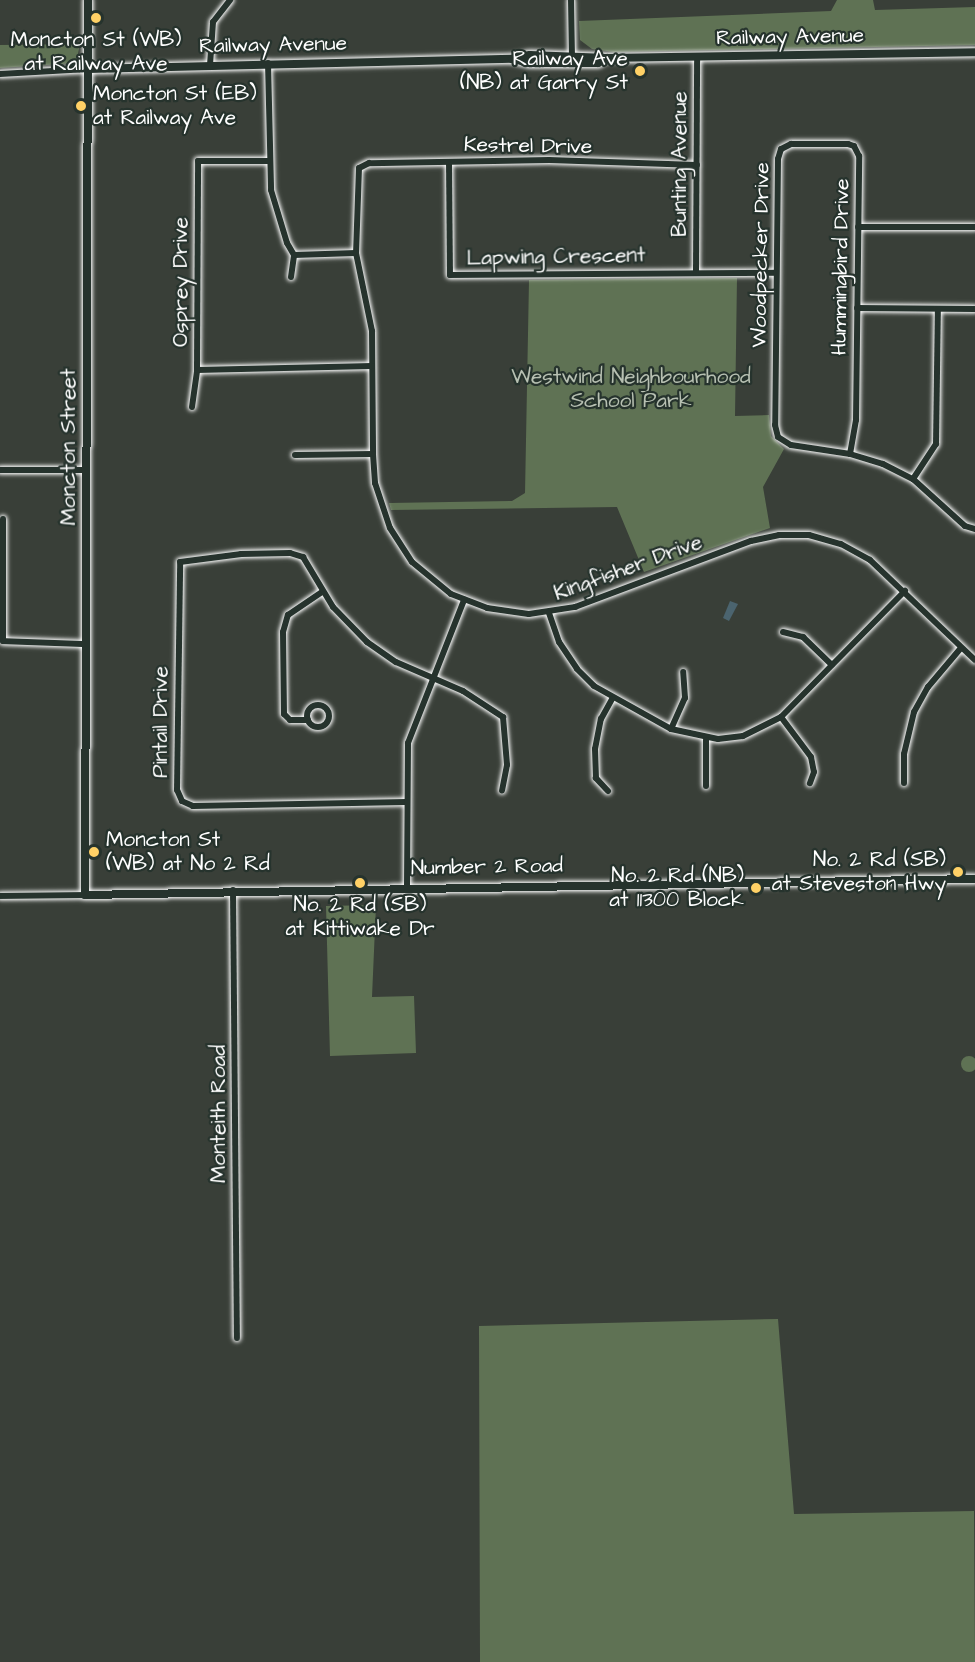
<!DOCTYPE html>
<html>
<head>
<meta charset="utf-8">
<style>
  body { margin:0 }
  #map { position:relative; width:975px; height:1662px; overflow:hidden; background:#393f38; font-family:"Architects Daughter",sans-serif }
  div>[style] { position:absolute }
  .green>* { inset:0; background:#5f7254 }
  .round { border-radius:50% }
  .water>* { inset:0; background:#4b646f }
  .roads { filter:drop-shadow(0 0 2px #fff) drop-shadow(0 0 2px #fff) }
  .minor>* { height:6px; margin:-3px; padding:0 3px; transform-origin:3px; border-radius:3px; background:#26332d }
  .minor>.ring { margin:-3px; padding:0; box-sizing:content-box; background:none; border:6px solid #26332d; border-radius:50% }
  .tertiary>* { height:8px; margin:-4px; padding:0 4px; transform-origin:4px; border-radius:4px; background:#26332d }
  .dots>* { width:16px; height:16px; translate:-50% -50%; box-sizing:border-box; border:3px solid #26332d; border-radius:50% }
  span { translate:-50% -50%; white-space:nowrap; text-align:center; line-height:1.15; -webkit-text-stroke:4.5px #26332d; paint-order:stroke }
  .street-label { font-size:21px; color:#fff }
  .poi-label { font-size:21px; color:#fff }
  .right { translate:-100% -50%; text-align:right }
  .left { translate:0 -50%; text-align:left }
  .park-label { font-size:21px; color:#b7c0b2 }
</style>
</head>
<body>
<div id="map">
  <div class="green">
    <div style="clip-path:polygon(837px 0,873px 0,875px 10px,975px 7px,975px 45px,614px 52px,592px 49px,580px 40px,579px 21px,831px 11px)"></div>
    <div style="clip-path:polygon(80px 44px,76px 63px,0 68px,0 45px)"></div>
    <div style="clip-path:polygon(737px 278px,735px 416px,769px 415px,771px 436px,784px 449px,763px 487px,770px 528px,644px 572px,617px 507px,391px 510px,389px 503px,512px 501px,525px 493px,529px 280px)"></div>
    <div style="clip-path:polygon(376px 905px,372px 997px,414px 996px,416px 1053px,330px 1056px,326px 906px)"></div>
    <div class="round" style="left:961px;top:1056px;width:16px;height:16px"></div>
    <div style="clip-path:polygon(778px 1319px,794px 1514px,974px 1511px,975px 1662px,480px 1662px,479px 1326px)"></div>
  </div>
  <div class="water">
    <div style="clip-path:polygon(730px 601px,738px 604px,729px 621px,723px 618px)"></div>
  </div>
  <div class="roads">
    <div class="minor">
      <div style="left:571px;top:0;width:59px;rotate:89deg"></div>
      <div style="left:268px;top:63px;width:127px;rotate:88.6deg"></div>
      <div style="left:271px;top:190px;width:55px;rotate:73.2deg"></div>
      <div style="left:287px;top:243px;width:14px;rotate:60deg"></div>
      <div style="left:294px;top:255px;width:62px;rotate:-1.8deg"></div>
      <div style="left:210px;top:65px;width:43px;rotate:-86deg"></div>
      <div style="left:213px;top:22px;width:28px;rotate:-52deg"></div>
      <div style="left:0;top:74px;width:88px;rotate:-3.3deg"></div>
      <div style="left:449px;top:162px;width:113px;rotate:89.5deg"></div>
      <div style="left:450px;top:275px;width:326px;rotate:-0.4deg"></div>
      <div style="left:697px;top:165px;width:148px;rotate:-178.1deg"></div>
      <div style="left:549px;top:160px;width:180px;rotate:179deg"></div>
      <div style="left:369px;top:163px;width:11px;rotate:153deg"></div>
      <div style="left:359px;top:168px;width:85px;rotate:92deg"></div>
      <div style="left:356px;top:253px;width:80px;rotate:78.4deg"></div>
      <div style="left:372px;top:331px;width:123px;rotate:89.5deg"></div>
      <div style="left:373px;top:454px;width:29px;rotate:86deg"></div>
      <div style="left:375px;top:483px;width:47px;rotate:71.6deg"></div>
      <div style="left:390px;top:528px;width:40px;rotate:57.1deg"></div>
      <div style="left:412px;top:562px;width:50px;rotate:39.4deg"></div>
      <div style="left:451px;top:594px;width:39px;rotate:21deg"></div>
      <div style="left:487px;top:608px;width:42px;rotate:8.1deg"></div>
      <div style="left:529px;top:614px;width:47px;rotate:-8.7deg"></div>
      <div style="left:575px;top:607px;width:188px;rotate:-20.6deg"></div>
      <div style="left:751px;top:541px;width:29px;rotate:-12deg"></div>
      <div style="left:779px;top:535px;width:30px"></div>
      <div style="left:809px;top:535px;width:33px;rotate:16deg"></div>
      <div style="left:841px;top:544px;width:33px;rotate:29deg"></div>
      <div style="left:870px;top:560px;width:145px;rotate:43.6deg"></div>
      <div style="left:858px;top:227px;width:117px"></div>
      <div style="left:696px;top:272px;width:216px;rotate:-89.7deg"></div>
      <div style="left:291px;top:277px;width:22px;rotate:-82deg"></div>
      <div style="left:857px;top:308px;width:118px;rotate:0.5deg"></div>
      <div style="left:197px;top:370px;width:175px;rotate:-1.3deg"></div>
      <div style="left:192px;top:407px;width:37px;rotate:-82deg"></div>
      <div style="left:197px;top:370px;width:209px;rotate:-89.7deg"></div>
      <div style="left:198px;top:161px;width:70px"></div>
      <div style="left:850px;top:454px;width:35px;rotate:-80deg"></div>
      <div style="left:856px;top:420px;width:264px;rotate:-89.3deg"></div>
      <div style="left:859px;top:156px;width:11px;rotate:-117deg"></div>
      <div style="left:854px;top:146px;width:6px;rotate:-162deg"></div>
      <div style="left:848px;top:144px;width:57px;rotate:180deg"></div>
      <div style="left:791px;top:144px;width:11px;rotate:153deg"></div>
      <div style="left:781px;top:149px;width:10px;rotate:107deg"></div>
      <div style="left:778px;top:159px;width:266px;rotate:90.6deg"></div>
      <div style="left:775px;top:425px;width:12px;rotate:76deg"></div>
      <div style="left:778px;top:437px;width:15px;rotate:32deg"></div>
      <div style="left:791px;top:445px;width:60px;rotate:8.7deg"></div>
      <div style="left:850px;top:454px;width:34px;rotate:17deg"></div>
      <div style="left:883px;top:464px;width:34px;rotate:27deg"></div>
      <div style="left:913px;top:479px;width:70px;rotate:42.1deg"></div>
      <div style="left:965px;top:526px;width:10px;rotate:17deg"></div>
      <div style="left:295px;top:455px;width:78px;rotate:-0.7deg"></div>
      <div style="left:0;top:470px;width:87px"></div>
      <div style="left:913px;top:479px;width:42px;rotate:-56.7deg"></div>
      <div style="left:936px;top:444px;width:135px;rotate:-89.2deg"></div>
      <div style="left:549px;top:613px;width:31px;rotate:71deg"></div>
      <div style="left:559px;top:642px;width:32px;rotate:56deg"></div>
      <div style="left:577px;top:669px;width:24px;rotate:45deg"></div>
      <div style="left:594px;top:686px;width:88px;rotate:29.2deg"></div>
      <div style="left:671px;top:729px;width:48px;rotate:12deg"></div>
      <div style="left:718px;top:739px;width:25px;rotate:-7deg"></div>
      <div style="left:743px;top:736px;width:42px;rotate:-26.6deg"></div>
      <div style="left:781px;top:717px;width:177px;rotate:-45.5deg"></div>
      <div style="left:783px;top:632px;width:21px;rotate:14deg"></div>
      <div style="left:803px;top:637px;width:40px;rotate:44deg"></div>
      <div style="left:3px;top:641px;width:122px;rotate:-90deg"></div>
      <div style="left:3px;top:641px;width:83px;rotate:2.1deg"></div>
      <div class="ring" style="left:307px;top:705px;width:16px;height:16px"></div>
      <div style="left:781px;top:717px;width:50px;rotate:53.1deg"></div>
      <div style="left:811px;top:757px;width:15px;rotate:79deg"></div>
      <div style="left:814px;top:772px;width:12px;rotate:110deg"></div>
      <div style="left:308px;top:720px;width:18px;rotate:180deg"></div>
      <div style="left:290px;top:720px;width:8px;rotate:-135deg"></div>
      <div style="left:284px;top:714px;width:82px;rotate:-90.7deg"></div>
      <div style="left:283px;top:632px;width:18px;rotate:-74deg"></div>
      <div style="left:288px;top:615px;width:41px;rotate:-34.1deg"></div>
      <div style="left:671px;top:729px;width:34px;rotate:-66deg"></div>
      <div style="left:685px;top:698px;width:26px;rotate:-94deg"></div>
      <div style="left:706px;top:740px;width:46px;rotate:90deg"></div>
      <div style="left:904px;top:783px;width:29px;rotate:-90deg"></div>
      <div style="left:904px;top:754px;width:43px;rotate:-76.6deg"></div>
      <div style="left:914px;top:712px;width:29px;rotate:-61deg"></div>
      <div style="left:928px;top:687px;width:51px;rotate:-49.8deg"></div>
      <div style="left:608px;top:791px;width:18px;rotate:-133deg"></div>
      <div style="left:596px;top:778px;width:29px;rotate:-92deg"></div>
      <div style="left:595px;top:749px;width:31px;rotate:-79deg"></div>
      <div style="left:601px;top:719px;width:23px;rotate:-61deg"></div>
      <div style="left:406px;top:802px;width:213px;rotate:178.9deg"></div>
      <div style="left:193px;top:806px;width:12px;rotate:-156deg"></div>
      <div style="left:182px;top:801px;width:12px;rotate:-114deg"></div>
      <div style="left:177px;top:790px;width:228px;rotate:-89.2deg"></div>
      <div style="left:180px;top:562px;width:62px;rotate:-7.5deg"></div>
      <div style="left:241px;top:554px;width:49px;rotate:-1.2deg"></div>
      <div style="left:290px;top:553px;width:14px;rotate:17deg"></div>
      <div style="left:303px;top:557px;width:58px;rotate:59deg"></div>
      <div style="left:333px;top:607px;width:49px;rotate:45.8deg"></div>
      <div style="left:367px;top:642px;width:35px;rotate:35deg"></div>
      <div style="left:396px;top:662px;width:73px;rotate:23.4deg"></div>
      <div style="left:463px;top:691px;width:48px;rotate:33deg"></div>
      <div style="left:503px;top:717px;width:48px;rotate:85.2deg"></div>
      <div style="left:507px;top:765px;width:26px;rotate:101deg"></div>
      <div style="left:407px;top:887px;width:144px;rotate:-89.6deg"></div>
      <div style="left:408px;top:743px;width:154px;rotate:-68.6deg"></div>
      <div style="left:233px;top:890px;width:448px;rotate:89.5deg"></div>
      <div style="left:0;top:896px;width:85px;rotate:-0.7deg"></div>
    </div>
    <div class="tertiary">
      <div style="left:88px;top:0;width:895px;rotate:90.19deg"></div>
      <div style="left:85px;top:895px;width:890px;rotate:-1.03deg"></div>
      <div style="left:513px;top:59px;width:17px;rotate:13deg"></div>
      <div style="left:530px;top:63px;width:68px"></div>
      <div style="left:598px;top:63px;width:9px;rotate:-32deg"></div>
      <div style="left:88px;top:69px;width:424px;rotate:-1.4deg"></div>
      <div style="left:512px;top:59px;width:18px;rotate:-13deg"></div>
      <div style="left:530px;top:55px;width:76px;rotate:2.3deg"></div>
      <div style="left:606px;top:58px;width:369px;rotate:-0.9deg"></div>
    </div>
  </div>
  <div class="dots">
    <div style="left:96px;top:18px;background:#ffd166"></div>
    <div style="left:640px;top:71px;background:#ffd166"></div>
    <div style="left:81px;top:106px;background:#ffd166"></div>
    <div style="left:94px;top:852px;background:#ffd166"></div>
    <div style="left:958px;top:872px;background:#ffd166"></div>
    <div style="left:360px;top:883px;background:#ffd166"></div>
    <div style="left:756px;top:888px;background:#ffd166"></div>
  </div>
  <div class="street-label">
    <span style="left:790px;top:37px;rotate:-1deg">Railway Avenue</span>
    <span style="left:273px;top:45px;rotate:-1deg">Railway Avenue</span>
    <span style="left:528px;top:146px;rotate:1deg">Kestrel Drive</span>
    <span style="left:680px;top:164px;rotate:-90deg">Bunting Avenue</span>
    <span style="left:761px;top:255px;rotate:-89deg">Woodpecker Drive</span>
    <span style="left:556px;top:257px;rotate:-1deg">Lapwing Crescent</span>
    <span style="left:841px;top:267px;rotate:-89deg">Hummingbird Drive</span>
    <span style="left:181px;top:282px;rotate:-90deg">Osprey Drive</span>
    <span style="left:69px;top:447px;rotate:-90deg">Moncton Street</span>
    <span style="left:628px;top:568px;rotate:-20deg">Kingfisher Drive</span>
    <span style="left:161px;top:722px;rotate:-90deg">Pintail Drive</span>
    <span style="left:487px;top:867px;rotate:-1deg">Number 2 Road</span>
    <span style="left:219px;top:1114px;rotate:-90deg">Monteith Road</span>
  </div>
  <div class="poi-label">
    <span style="left:96px;top:52px">Moncton St (WB)<br>at Railway Ave</span>
    <span class="right" style="left:628px;top:71px">Railway Ave<br>(NB) at Garry St</span>
    <span class="left" style="left:93px;top:106px">Moncton St (EB)<br>at Railway Ave</span>
    <span class="left" style="left:106px;top:852px">Moncton St<br>(WB) at No 2 Rd</span>
    <span class="right" style="left:946px;top:872px">No. 2 Rd (SB)<br>at Steveston Hwy</span>
    <span class="right" style="left:744px;top:888px">No. 2 Rd (NB)<br>at 11300 Block</span>
    <span style="left:360px;top:917px">No. 2 Rd (SB)<br>at Kittiwake Dr</span>
  </div>
  <div class="park-label">
    <span style="left:631px;top:389px">Westwind Neighbourhood<br>School Park</span>
  </div>
</div>
</body>
</html>
